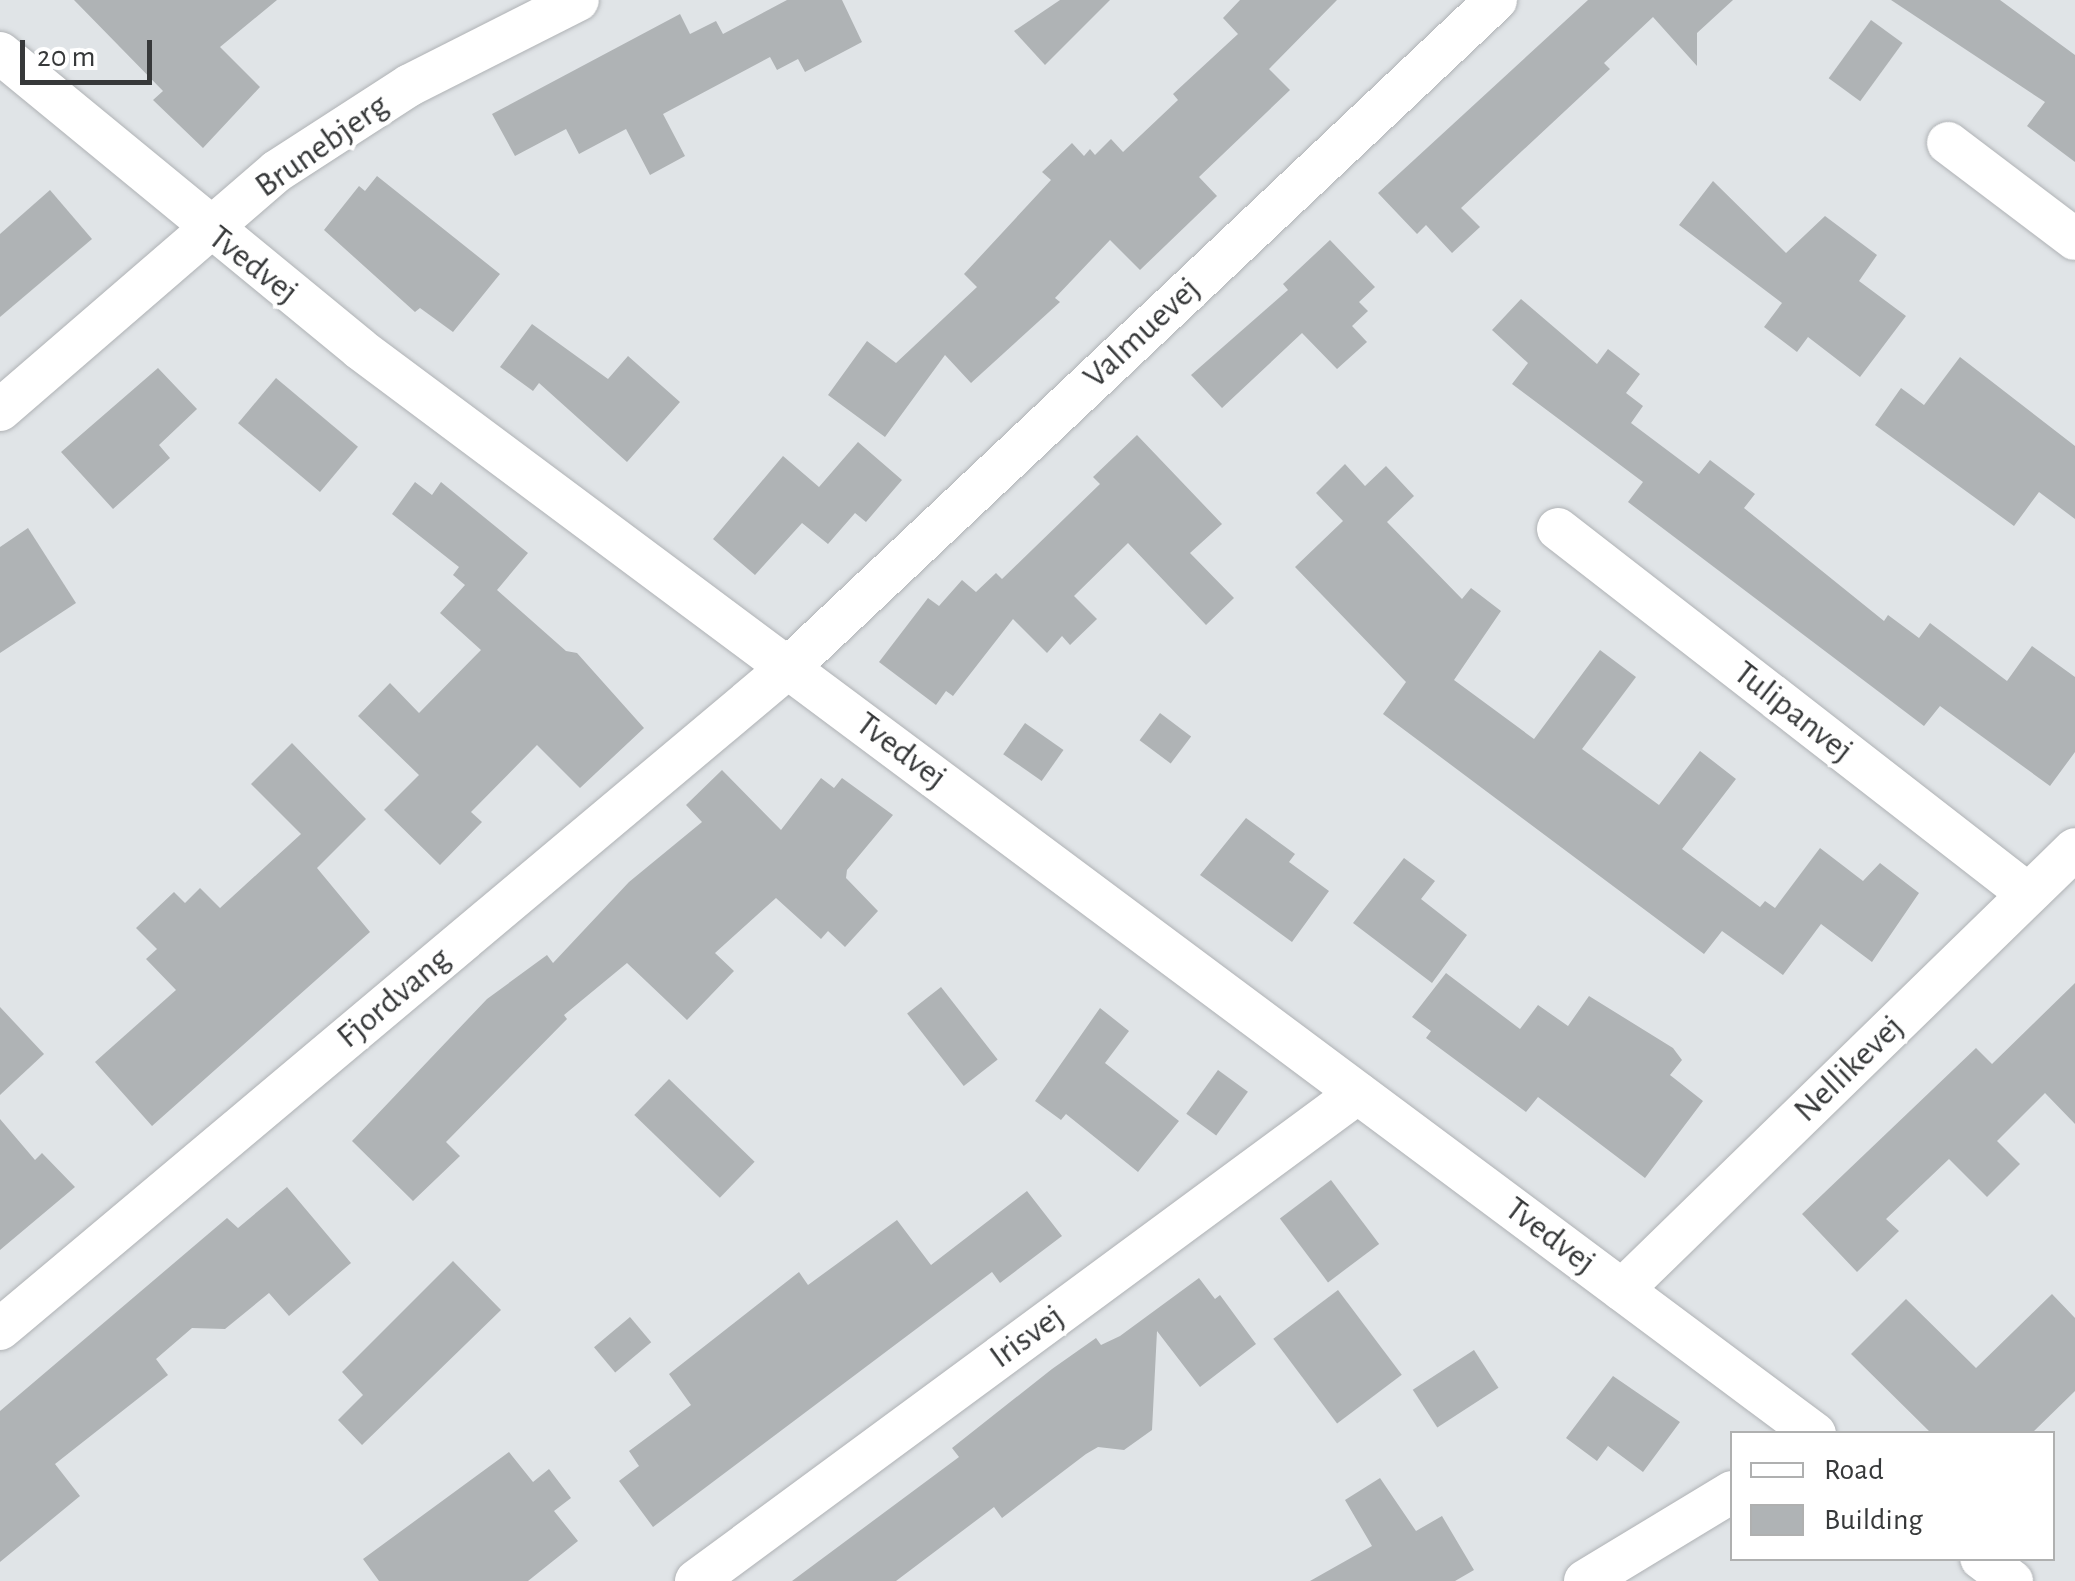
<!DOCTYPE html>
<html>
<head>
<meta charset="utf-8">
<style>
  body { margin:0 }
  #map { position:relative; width:2075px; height:1581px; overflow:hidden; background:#e0e4e7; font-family:"Alegreya Sans",sans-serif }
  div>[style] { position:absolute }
  .building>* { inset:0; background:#afb3b5; transform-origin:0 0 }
  .roads { filter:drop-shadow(0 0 2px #afb2b5) drop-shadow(0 0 2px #afb2b5) }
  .minor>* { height:42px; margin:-21px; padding:0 21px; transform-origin:21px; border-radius:21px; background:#fff }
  span { translate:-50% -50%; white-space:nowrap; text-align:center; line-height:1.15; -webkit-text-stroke:9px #fff; paint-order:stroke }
  .street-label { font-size:35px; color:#37393a }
  .legend { position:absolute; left:1730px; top:1431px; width:325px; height:130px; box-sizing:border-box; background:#fff; border:2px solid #afb0b0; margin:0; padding:12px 18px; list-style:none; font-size:30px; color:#37393a }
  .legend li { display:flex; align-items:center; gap:20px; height:50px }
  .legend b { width:50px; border:2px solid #afb0b0 }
  .scale { position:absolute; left:20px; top:40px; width:132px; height:45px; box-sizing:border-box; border:5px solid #37393a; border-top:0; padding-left:12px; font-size:30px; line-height:35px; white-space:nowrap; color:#37393a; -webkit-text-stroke:8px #fff; paint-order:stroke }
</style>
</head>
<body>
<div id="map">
  <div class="building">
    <div style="clip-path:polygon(74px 0,277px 0,220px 47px,260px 87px,203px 148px,153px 100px,163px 91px)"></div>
    <div style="clip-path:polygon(787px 0,842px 0,862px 42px,805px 72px,798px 59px,777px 70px,770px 57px,663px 114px,685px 156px,650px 175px,626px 129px,579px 154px,566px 129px,515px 156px,492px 114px,680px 14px,690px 34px,716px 21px,723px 34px)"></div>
    <div style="clip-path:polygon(1060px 0,1110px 0,1045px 65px,1014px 31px)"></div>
    <div style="clip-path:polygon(1240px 0,1337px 0,1269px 69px,1290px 90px,1199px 177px,1217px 196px,1140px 270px,1110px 240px,1055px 298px,1060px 302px,971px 383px,945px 355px,885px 437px,828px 395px,867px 341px,896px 363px,977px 287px,964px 274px,1051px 180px,1042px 172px,1072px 143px,1084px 156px,1090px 149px,1095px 155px,1111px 139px,1123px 152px,1178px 100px,1173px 94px,1238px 34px,1223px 18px)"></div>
    <div style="clip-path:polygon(1588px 0,1733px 0,1697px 33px,1697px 66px,1653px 17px,1604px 63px,1610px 69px,1461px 208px,1480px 227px,1452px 253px,1426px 225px,1417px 234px,1378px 193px)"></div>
    <div style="clip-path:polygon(1891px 0,2000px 0,2075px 55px,2075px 162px,2027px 126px,2045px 102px)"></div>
    <div style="left:1871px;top:20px;width:39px;height:72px;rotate:36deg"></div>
    <div style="clip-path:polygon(377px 176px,500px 274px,453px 332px,420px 308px,415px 312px,324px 230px,359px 186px,365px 191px)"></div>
    <div style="clip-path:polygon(1713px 181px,1786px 253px,1825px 216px,1877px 255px,1859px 281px,1906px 316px,1860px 377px,1808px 337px,1797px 352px,1764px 327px,1782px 303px,1679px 225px)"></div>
    <div style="clip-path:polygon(50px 190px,92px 239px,0 317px,0 234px)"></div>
    <div style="clip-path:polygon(1330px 240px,1375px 287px,1359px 302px,1368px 311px,1352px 326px,1367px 342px,1337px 369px,1302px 333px,1222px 408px,1191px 375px,1288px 290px,1283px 284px)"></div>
    <div style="clip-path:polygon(1521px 299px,1597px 364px,1608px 349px,1640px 374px,1626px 393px,1643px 406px,1631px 423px,1699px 474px,1710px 460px,1755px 494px,1744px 508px,1884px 621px,1888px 615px,1919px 638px,1930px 623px,2007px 681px,2032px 646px,2075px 677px,2075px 752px,2050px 786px,1940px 706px,1924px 726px,1628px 502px,1643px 482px,1512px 384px,1528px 363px,1492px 330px)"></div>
    <div style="clip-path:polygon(532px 324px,608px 379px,628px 356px,680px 402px,627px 462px,539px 383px,533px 391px,500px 367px)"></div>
    <div style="clip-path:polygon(1960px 357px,2075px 446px,2075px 519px,2039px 492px,2014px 526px,1875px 425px,1901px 388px,1924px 405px)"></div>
    <div style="clip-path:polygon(158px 368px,197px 409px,159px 445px,170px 458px,113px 509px,61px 452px)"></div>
    <div style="left:276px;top:378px;width:107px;height:59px;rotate:40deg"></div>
    <div style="clip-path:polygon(1137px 435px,1222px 524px,1190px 553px,1234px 598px,1206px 625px,1128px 543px,1074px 596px,1097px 619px,1070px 645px,1062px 636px,1047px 653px,1013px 619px,953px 696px,946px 691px,936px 705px,879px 662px,928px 598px,939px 606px,962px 580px,976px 592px,996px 573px,1002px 579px,1100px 484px,1093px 477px)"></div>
    <div style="clip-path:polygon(858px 442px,902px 480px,866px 522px,855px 513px,828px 544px,802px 523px,755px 575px,713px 539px,783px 456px,819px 487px)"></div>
    <div style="clip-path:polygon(1345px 464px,1365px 486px,1386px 466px,1414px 496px,1387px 522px,1462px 599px,1471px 588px,1501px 611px,1454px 680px,1534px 739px,1600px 650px,1636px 677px,1582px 749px,1659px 805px,1700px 751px,1736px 779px,1682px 849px,1760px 907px,1765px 901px,1775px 908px,1820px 848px,1863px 881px,1880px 863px,1919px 893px,1872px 962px,1821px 924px,1783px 975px,1722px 931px,1704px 954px,1383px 714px,1406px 682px,1295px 567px,1343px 521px,1316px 493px)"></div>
    <div style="clip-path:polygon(415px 482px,432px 495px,441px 482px,528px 553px,497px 590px,566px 651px,577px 653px,644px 728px,580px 788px,537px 745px,471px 812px,482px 822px,440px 865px,384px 810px,419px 775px,358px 716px,390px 683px,419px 713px,481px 650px,440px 613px,465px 585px,453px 575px,459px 567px,392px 514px)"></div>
    <div style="clip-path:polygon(28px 528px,76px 603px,0 653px,0 547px)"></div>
    <div style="left:1160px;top:713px;width:39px;height:34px;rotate:37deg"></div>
    <div style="left:1025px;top:723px;width:47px;height:38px;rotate:35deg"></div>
    <div style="clip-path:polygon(292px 743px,366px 819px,317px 868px,370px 932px,152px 1126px,95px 1062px,176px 990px,146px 959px,157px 949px,136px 928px,174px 892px,185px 903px,200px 888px,220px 908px,301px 834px,251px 784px)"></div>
    <div style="clip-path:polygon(722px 770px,781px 830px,821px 778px,834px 788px,842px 778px,893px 815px,847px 870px,846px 878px,878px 911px,845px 947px,828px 931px,821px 939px,776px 898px,715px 953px,734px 971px,687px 1020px,627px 963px,564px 1015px,567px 1019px,446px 1142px,460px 1156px,413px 1201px,352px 1141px,487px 999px,547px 955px,553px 963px,629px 882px,702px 822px,686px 805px)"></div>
    <div style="clip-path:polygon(1246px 818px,1295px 854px,1289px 862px,1329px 891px,1292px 942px,1200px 875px)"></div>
    <div style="clip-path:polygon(1404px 858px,1435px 881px,1421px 899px,1467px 935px,1432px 983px,1353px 923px)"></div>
    <div style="clip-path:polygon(1446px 973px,1520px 1029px,1538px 1005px,1568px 1026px,1589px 996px,1673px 1048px,1682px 1060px,1670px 1075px,1703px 1101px,1645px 1178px,1538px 1097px,1526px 1112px,1426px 1038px,1431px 1031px,1412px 1017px)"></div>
    <div style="clip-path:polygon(2075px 983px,2075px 1124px,2045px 1093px,1997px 1141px,2020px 1164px,1987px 1197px,1949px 1159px,1886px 1219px,1899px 1231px,1857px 1272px,1802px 1214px,1976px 1048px,1992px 1064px)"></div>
    <div style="left:941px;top:987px;width:92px;height:43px;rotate:52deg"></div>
    <div style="clip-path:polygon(0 1007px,44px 1054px,0 1095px)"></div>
    <div style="clip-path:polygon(1100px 1008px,1129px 1031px,1105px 1063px,1179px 1121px,1138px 1172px,1066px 1114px,1061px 1120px,1035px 1101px)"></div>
    <div style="left:1218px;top:1070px;width:37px;height:54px;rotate:36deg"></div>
    <div style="left:669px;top:1079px;width:119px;height:50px;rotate:44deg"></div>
    <div style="clip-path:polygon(0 1119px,35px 1160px,42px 1153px,75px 1187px,0 1250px)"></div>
    <div style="left:1331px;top:1180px;width:80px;height:64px;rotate:53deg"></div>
    <div style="clip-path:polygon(287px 1187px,351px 1263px,289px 1316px,269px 1293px,225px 1329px,192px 1328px,156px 1359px,168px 1375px,55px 1464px,80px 1496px,0 1562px,0 1411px,227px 1218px,238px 1228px)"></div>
    <div style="clip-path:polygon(1027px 1191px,1062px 1236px,1000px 1283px,992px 1272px,653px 1527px,619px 1481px,639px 1466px,629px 1451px,691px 1405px,669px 1374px,799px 1272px,808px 1285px,897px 1220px,931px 1265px)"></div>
    <div style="clip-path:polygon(453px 1261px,501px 1310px,362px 1445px,338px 1420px,363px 1395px,342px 1372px)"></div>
    <div style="clip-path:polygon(1199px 1278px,1215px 1299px,1220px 1295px,1256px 1344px,1200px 1387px,1157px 1331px,1152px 1430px,1124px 1450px,1098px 1447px,1086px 1454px,1002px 1518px,994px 1507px,896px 1581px,792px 1581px,959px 1457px,952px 1448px,1052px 1369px,1096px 1338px,1101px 1345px,1120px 1336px)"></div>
    <div style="left:1338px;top:1290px;width:106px;height:81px;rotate:53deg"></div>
    <div style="clip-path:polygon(2052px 1294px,2075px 1318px,2075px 1391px,2031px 1434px,1932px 1434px,1851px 1354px,1906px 1299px,1976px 1368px)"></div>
    <div style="left:630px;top:1317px;width:33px;height:47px;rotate:50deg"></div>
    <div style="left:1474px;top:1350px;width:45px;height:73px;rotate:57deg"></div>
    <div style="clip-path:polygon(1613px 1376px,1680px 1422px,1643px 1472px,1608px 1446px,1597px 1461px,1566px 1438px)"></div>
    <div style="clip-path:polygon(509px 1452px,533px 1482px,549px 1469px,571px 1498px,554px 1511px,578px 1541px,528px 1581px,379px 1581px,363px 1559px)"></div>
    <div style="clip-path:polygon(1380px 1478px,1416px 1531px,1442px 1516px,1474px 1570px,1455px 1581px,1310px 1581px,1372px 1546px,1345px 1500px)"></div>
  </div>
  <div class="roads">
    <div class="minor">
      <div style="left:0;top:53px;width:466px;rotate:39.4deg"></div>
      <div style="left:360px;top:349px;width:1815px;rotate:36.71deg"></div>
      <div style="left:1948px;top:143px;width:159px;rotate:37.1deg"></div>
      <div style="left:0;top:410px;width:366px;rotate:-40.8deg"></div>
      <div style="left:277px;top:171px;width:158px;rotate:-32.9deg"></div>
      <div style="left:410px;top:85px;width:188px;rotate:-26.8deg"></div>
      <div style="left:1558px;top:529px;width:595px;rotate:37.83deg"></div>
      <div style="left:1622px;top:1290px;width:632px;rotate:-44.23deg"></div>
      <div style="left:0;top:1329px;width:1030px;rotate:-40deg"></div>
      <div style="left:789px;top:667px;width:972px;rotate:-43.33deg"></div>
      <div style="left:1981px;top:1558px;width:39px;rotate:37deg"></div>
      <div style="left:696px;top:1581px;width:822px;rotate:-36.4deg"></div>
      <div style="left:1585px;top:1581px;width:172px;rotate:-31.2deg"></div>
    </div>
  </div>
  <div class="street-label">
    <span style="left:322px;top:146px;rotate:-35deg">Brunebjerg</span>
    <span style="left:253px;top:265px;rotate:38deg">Tvedvej</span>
    <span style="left:1142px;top:333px;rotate:-43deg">Valmuevej</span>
    <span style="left:1793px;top:712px;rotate:38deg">Tulipanvej</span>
    <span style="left:901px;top:751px;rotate:37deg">Tvedvej</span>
    <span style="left:394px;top:998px;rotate:-40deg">Fjordvang</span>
    <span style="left:1849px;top:1069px;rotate:-44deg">Nellikevej</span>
    <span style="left:1550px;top:1236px;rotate:37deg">Tvedvej</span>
    <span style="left:1027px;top:1337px;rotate:-36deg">Irisvej</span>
  </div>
  <ul class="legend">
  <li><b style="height:12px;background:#fff"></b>Road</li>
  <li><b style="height:28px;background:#afb3b5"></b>Building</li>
  </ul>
  <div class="scale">20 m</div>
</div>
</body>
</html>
